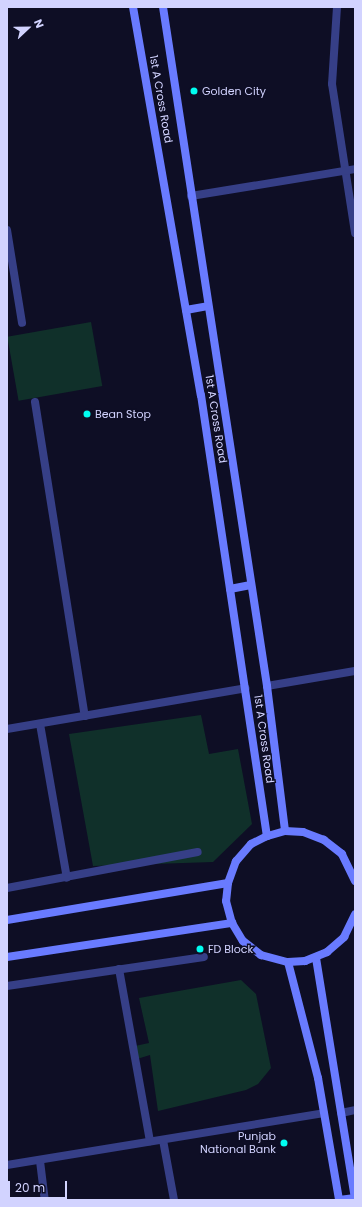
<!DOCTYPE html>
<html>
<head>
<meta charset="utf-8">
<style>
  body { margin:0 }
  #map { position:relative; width:362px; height:1207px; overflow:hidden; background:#0e0e25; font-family:Poppins,sans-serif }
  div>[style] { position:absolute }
  .green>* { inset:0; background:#10302a; transform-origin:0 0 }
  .street>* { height:8px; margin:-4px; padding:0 4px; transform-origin:4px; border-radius:4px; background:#363f87 }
  .secondary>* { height:8px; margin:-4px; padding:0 4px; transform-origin:4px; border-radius:4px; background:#697bff }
  .dots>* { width:11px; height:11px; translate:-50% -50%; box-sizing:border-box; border:2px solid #0e0e25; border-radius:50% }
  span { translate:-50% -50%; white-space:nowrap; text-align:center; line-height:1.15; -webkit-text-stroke:3px #0e0e25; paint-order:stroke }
  .poi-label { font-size:11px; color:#d2d3ff }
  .left { translate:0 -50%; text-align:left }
  .right { translate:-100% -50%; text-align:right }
  .street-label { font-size:11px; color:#d2d3ff }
  .frame { position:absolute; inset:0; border:8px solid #d2d3ff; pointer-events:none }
  .north { position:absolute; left:8px; top:8px; width:40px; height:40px; -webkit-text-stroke:3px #0e0e25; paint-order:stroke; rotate:68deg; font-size:11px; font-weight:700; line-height:16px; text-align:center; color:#d2d3ff }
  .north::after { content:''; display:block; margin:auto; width:14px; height:18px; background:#d2d3ff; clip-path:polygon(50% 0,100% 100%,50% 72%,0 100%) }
  .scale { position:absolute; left:8px; top:1181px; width:59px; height:18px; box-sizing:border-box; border:2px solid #d2d3ff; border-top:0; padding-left:5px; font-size:12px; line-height:14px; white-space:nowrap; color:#d2d3ff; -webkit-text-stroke:3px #0e0e25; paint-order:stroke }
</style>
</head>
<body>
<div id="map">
  <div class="green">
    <div style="left:91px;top:322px;width:65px;height:85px;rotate:80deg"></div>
    <div style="clip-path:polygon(201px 715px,209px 754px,238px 749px,252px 824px,213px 862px,93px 866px,69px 734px)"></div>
    <div style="clip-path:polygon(241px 980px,256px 994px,271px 1068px,258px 1084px,246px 1090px,158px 1111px,150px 1055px,137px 1059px,135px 1046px,149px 1043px,139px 998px)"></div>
  </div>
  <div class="street">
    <div style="left:337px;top:7px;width:77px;rotate:93.7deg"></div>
    <div style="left:332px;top:84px;width:151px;rotate:81.2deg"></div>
    <div style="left:191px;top:196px;width:166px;rotate:-9.3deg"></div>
    <div style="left:7px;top:230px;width:94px;rotate:80.8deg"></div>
    <div style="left:35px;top:402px;width:318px;rotate:81deg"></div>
    <div style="left:267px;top:686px;width:89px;rotate:-9.7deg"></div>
    <div style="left:40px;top:724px;width:156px;rotate:80.1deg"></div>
    <div style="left:7px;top:729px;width:242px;rotate:-9.7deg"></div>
    <div style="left:7px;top:888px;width:194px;rotate:-10.7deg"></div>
    <div style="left:119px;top:969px;width:175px;rotate:79.8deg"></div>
    <div style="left:7px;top:986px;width:199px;rotate:-8.4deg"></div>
    <div style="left:341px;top:1113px;width:14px;rotate:-12deg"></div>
    <div style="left:163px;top:1140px;width:61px;rotate:79.6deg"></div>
    <div style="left:40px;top:1161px;width:39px;rotate:83deg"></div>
    <div style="left:7px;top:1165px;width:321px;rotate:-9.3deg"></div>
  </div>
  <div class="secondary">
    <div style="left:133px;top:7px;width:394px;rotate:80.1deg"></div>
    <div style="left:201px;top:395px;width:446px;rotate:81.5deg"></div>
    <div style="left:163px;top:7px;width:687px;rotate:81.29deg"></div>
    <div style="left:267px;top:686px;width:146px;rotate:82.9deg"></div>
    <div style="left:186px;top:310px;width:22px;rotate:-10deg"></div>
    <div style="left:230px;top:589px;width:21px;rotate:-11deg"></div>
    <div style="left:355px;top:881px;width:30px;rotate:-116deg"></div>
    <div style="left:342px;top:854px;width:23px;rotate:-142deg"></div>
    <div style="left:324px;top:840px;width:22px;rotate:-159deg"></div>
    <div style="left:303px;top:832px;width:18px;rotate:-177deg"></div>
    <div style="left:285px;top:831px;width:19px;rotate:164deg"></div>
    <div style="left:267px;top:836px;width:18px;rotate:153deg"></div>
    <div style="left:251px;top:844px;width:23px;rotate:131deg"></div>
    <div style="left:236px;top:861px;width:23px;rotate:110deg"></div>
    <div style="left:228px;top:883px;width:18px;rotate:96deg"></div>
    <div style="left:226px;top:901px;width:23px;rotate:75deg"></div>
    <div style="left:232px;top:923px;width:21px;rotate:59deg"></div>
    <div style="left:243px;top:941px;width:23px;rotate:38deg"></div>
    <div style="left:261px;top:955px;width:28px;rotate:15deg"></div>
    <div style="left:288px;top:962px;width:17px;rotate:-3deg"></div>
    <div style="left:305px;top:961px;width:24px;rotate:-22deg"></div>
    <div style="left:327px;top:952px;width:23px;rotate:-41deg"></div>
    <div style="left:344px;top:937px;width:25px;rotate:-64deg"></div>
    <div style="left:7px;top:920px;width:224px;rotate:-9.5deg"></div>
    <div style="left:7px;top:957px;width:228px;rotate:-8.6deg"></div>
    <div style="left:316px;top:958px;width:245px;rotate:80.8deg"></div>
    <div style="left:288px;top:962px;width:120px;rotate:75.5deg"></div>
    <div style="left:318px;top:1078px;width:124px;rotate:80.2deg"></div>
    <div style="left:339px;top:1200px;width:16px;rotate:-7deg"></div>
  </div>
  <div class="dots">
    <div style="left:194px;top:91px;background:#00fdf1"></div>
    <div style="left:87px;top:414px;background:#00fdf1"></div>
    <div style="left:200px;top:949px;background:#00fdf1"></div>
    <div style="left:284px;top:1143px;background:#00fdf1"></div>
  </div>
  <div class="poi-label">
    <span class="left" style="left:202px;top:91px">Golden City</span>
    <span class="left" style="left:95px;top:414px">Bean Stop</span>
    <span class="left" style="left:208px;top:949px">FD Block</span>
    <span class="right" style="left:276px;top:1143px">Punjab<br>National Bank</span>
  </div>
  <div class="street-label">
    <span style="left:161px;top:99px;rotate:80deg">1st A Cross Road</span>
    <span style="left:216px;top:419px;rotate:81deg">1st A Cross Road</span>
    <span style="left:264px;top:739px;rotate:82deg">1st A Cross Road</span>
  </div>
  <div class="frame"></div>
  <div class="north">N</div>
  <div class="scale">20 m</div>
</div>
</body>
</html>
